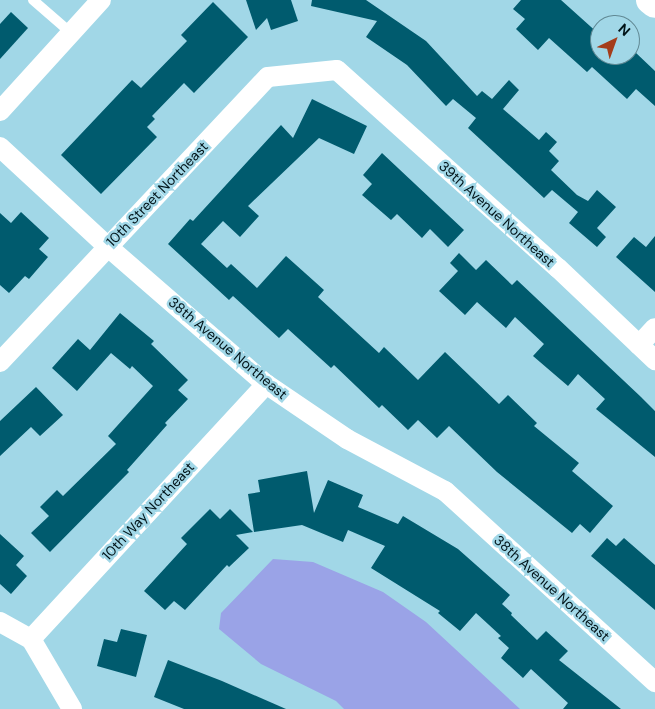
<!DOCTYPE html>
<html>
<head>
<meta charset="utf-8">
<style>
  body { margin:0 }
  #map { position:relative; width:655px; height:709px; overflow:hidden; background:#a1d7e7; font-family:"DM Sans",sans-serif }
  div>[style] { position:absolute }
  .water>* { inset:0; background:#9aa3e7 }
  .building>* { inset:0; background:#005b6e }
  .lane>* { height:10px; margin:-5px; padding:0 5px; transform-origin:5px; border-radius:5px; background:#fff }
  .street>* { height:20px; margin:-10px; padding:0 10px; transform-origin:10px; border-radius:10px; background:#fff }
  .secondary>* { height:28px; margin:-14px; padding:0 14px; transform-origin:14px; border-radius:14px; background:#fff }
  span { translate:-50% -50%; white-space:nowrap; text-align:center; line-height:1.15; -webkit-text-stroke:5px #a1d7e7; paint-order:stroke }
  .street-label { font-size:14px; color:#001318 }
  .north { position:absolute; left:590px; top:15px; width:50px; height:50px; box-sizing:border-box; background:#a1d7e7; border:1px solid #618994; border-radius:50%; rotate:42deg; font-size:14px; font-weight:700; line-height:20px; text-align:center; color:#001318 }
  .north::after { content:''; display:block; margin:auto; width:18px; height:22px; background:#a43d1b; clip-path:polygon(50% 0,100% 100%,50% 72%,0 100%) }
</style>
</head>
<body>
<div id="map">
  <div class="water">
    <div style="clip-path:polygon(273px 559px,313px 562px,383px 592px,426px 622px,520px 709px,344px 709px,336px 701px,261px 664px,219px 629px,221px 613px)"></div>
  </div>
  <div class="building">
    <div style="clip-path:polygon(246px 0,291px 0,298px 21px,271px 30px,267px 18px,256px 30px)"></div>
    <div style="clip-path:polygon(312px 0,366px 0,426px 41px,477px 96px,482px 91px,492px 99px,509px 80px,519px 90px,503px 109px,539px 140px,546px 132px,557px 142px,549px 151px,559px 161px,551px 170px,577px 195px,588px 201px,597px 190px,616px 207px,597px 228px,606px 237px,597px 247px,569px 223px,578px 212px,552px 190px,544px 198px,468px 128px,476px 118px,453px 99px,446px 106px,407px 65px,366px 37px,377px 21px,311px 6px)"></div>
    <div style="clip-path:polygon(521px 0,561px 0,600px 35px,600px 55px,632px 55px,635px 52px,655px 71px,655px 106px,636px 89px,627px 99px,592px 67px,587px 72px,549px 38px,538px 50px,516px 29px,525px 19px,513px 9px)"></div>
    <div style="clip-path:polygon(213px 2px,248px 37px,194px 93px,184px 83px,152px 116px,155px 119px,147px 127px,157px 137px,101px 194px,61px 155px,132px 80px,141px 88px,187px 41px,181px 35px)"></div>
    <div style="clip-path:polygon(11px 12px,28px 28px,0 59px,0 24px)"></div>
    <div style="clip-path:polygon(312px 99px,367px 126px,354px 154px,319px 138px,248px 206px,259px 216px,240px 237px,223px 221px,201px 244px,227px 268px,231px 264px,257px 288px,286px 256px,324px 290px,318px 297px,379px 353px,384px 347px,418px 380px,445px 352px,499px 404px,508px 395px,537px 423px,534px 426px,579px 463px,572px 471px,613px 506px,590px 533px,580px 524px,572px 533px,497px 472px,449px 426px,437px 438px,418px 420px,408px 430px,382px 405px,379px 408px,334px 365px,331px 368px,288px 329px,279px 338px,233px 296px,229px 300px,168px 244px,190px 219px,193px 221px,281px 125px,293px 138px)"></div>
    <div style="clip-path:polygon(382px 153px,464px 230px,448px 247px,430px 229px,422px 238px,397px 214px,391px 220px,362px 195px,372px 184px,363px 175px)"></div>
    <div style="clip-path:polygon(21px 212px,49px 238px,39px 249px,48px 257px,29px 279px,25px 276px,9px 293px,0 285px,0 213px,11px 223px)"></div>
    <div style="clip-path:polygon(655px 236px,655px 292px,616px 257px,634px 237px,646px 247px)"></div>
    <div style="clip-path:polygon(459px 253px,476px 270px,486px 260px,512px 285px,517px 280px,641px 397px,655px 411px,655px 457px,596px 409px,605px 399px,578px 374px,568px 386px,533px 356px,544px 344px,515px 317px,506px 328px,477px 302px,465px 315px,439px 291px,458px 271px,450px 263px)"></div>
    <div style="clip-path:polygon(120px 313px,154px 341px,151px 344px,188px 380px,178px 390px,188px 399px,165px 423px,167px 425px,127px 470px,129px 472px,50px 552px,31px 533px,49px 516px,40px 507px,57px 490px,63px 496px,116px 444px,108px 436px,153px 386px,132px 366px,130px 369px,111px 353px,77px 391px,52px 368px,78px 339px,90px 350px)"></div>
    <div style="clip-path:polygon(36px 387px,63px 415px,40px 436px,31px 427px,0 456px,0 421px)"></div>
    <div style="clip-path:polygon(307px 471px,314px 513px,328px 480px,363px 495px,358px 507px,398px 524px,403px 516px,458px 549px,510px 595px,502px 604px,512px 613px,511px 615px,537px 640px,546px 631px,568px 651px,559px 660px,621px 709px,563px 709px,568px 703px,531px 669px,523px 678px,501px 658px,509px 648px,498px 638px,501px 636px,476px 613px,460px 631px,438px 613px,440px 611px,371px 568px,385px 546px,348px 530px,343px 542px,302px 525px,254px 532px,248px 494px,260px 492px,258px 480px)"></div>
    <div style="clip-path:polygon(210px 509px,220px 519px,230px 509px,253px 532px,236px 535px,249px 548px,229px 567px,227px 565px,185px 610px,174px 601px,165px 610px,144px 591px,187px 544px,181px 538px)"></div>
    <div style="clip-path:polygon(0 534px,24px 556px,16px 565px,27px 576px,11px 594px,0 584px)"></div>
    <div style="clip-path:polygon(607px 538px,616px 546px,624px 538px,655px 565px,655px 610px,591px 556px)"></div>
    <div style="clip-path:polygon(121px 629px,147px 635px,136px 677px,97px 666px,104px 639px,117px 642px)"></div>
    <div style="clip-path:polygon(168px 660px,222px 681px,286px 709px,184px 709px,154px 697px)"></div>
  </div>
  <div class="lane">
    <div style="left:33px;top:0;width:50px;rotate:41deg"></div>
  </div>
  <div class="street">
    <div style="left:0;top:111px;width:150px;rotate:-47.7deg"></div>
    <div style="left:0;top:147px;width:146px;rotate:42.8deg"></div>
    <div style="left:107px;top:246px;width:211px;rotate:41deg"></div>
    <div style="left:266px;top:384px;width:98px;rotate:34.2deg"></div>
    <div style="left:347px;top:439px;width:111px;rotate:28deg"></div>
    <div style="left:445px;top:491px;width:284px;rotate:42.3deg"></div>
    <div style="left:639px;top:345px;width:23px;rotate:-47deg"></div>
    <div style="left:0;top:362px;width:391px;rotate:-46.8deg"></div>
    <div style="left:268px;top:77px;width:69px;rotate:-5.8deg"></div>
    <div style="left:337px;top:70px;width:297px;rotate:41.9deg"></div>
    <div style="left:558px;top:268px;width:134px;rotate:43.5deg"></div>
    <div style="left:0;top:622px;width:35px;rotate:29deg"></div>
    <div style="left:31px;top:639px;width:81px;rotate:59.6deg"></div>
    <div style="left:31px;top:639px;width:347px;rotate:-47.3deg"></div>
  </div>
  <div class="secondary">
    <div style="left:650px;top:0;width:6px;rotate:39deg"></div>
  </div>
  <div class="street-label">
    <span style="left:157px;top:194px;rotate:-46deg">10th Street Northeast</span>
    <span style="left:497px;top:214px;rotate:42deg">39th Avenue Northeast</span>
    <span style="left:228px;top:348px;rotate:40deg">38th Avenue Northeast</span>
    <span style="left:148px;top:511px;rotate:-47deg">10th Way Northeast</span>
    <span style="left:552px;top:588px;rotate:42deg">38th Avenue Northeast</span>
  </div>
  <div class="north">N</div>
</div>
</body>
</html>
